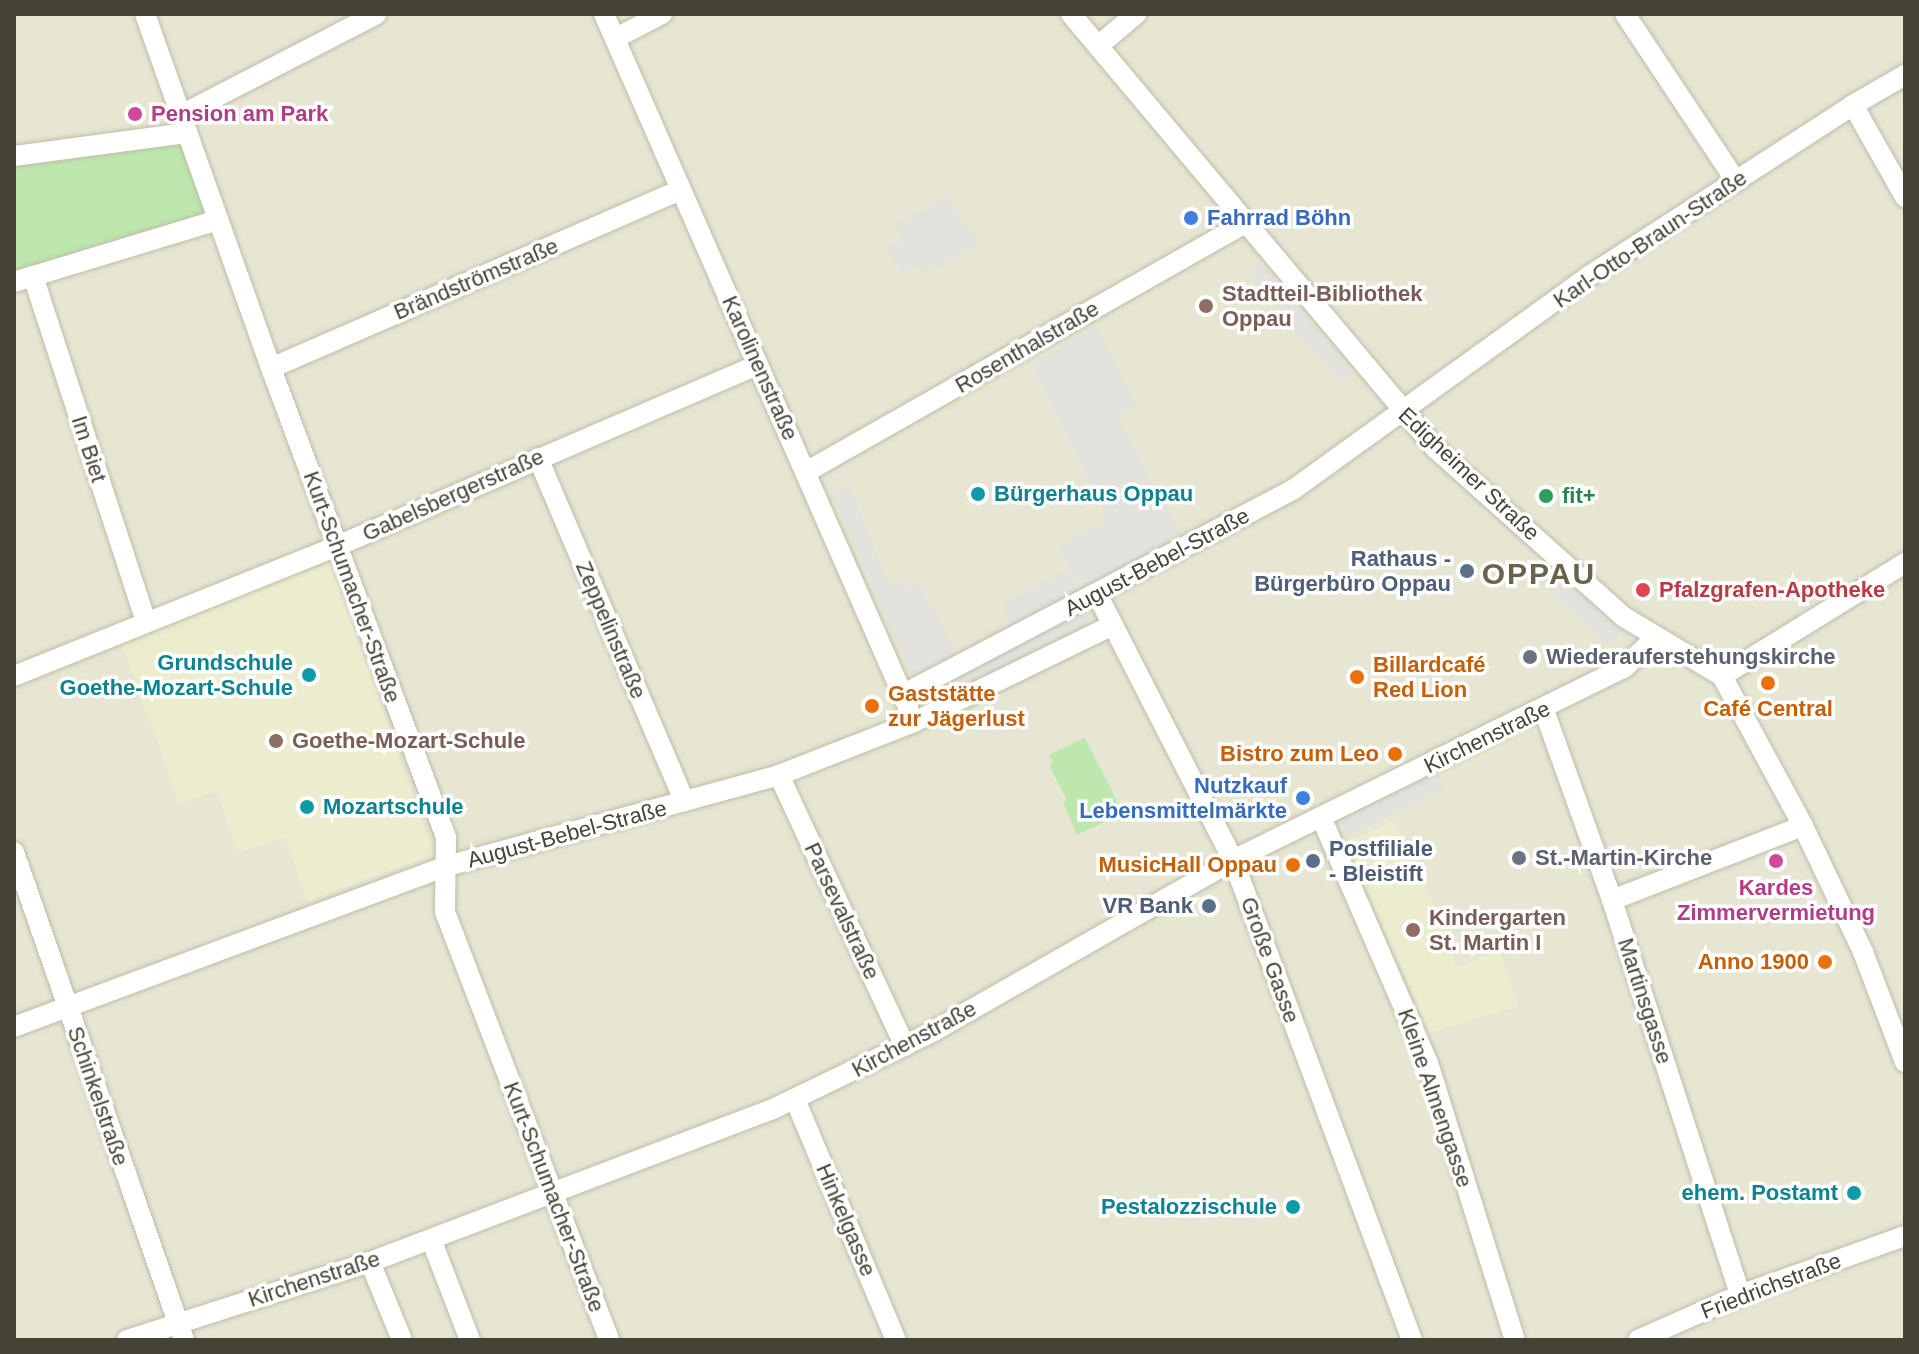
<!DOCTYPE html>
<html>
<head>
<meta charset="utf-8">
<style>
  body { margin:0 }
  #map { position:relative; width:1919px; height:1354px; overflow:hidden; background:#f3f2e5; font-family:Arial,sans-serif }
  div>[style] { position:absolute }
  .residential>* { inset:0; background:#e7e6d3; transform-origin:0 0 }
  .education>* { inset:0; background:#ececcf }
  .green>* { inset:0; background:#bde7ad }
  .parking>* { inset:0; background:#e3e2dd; transform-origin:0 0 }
  .roads { filter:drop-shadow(0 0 2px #bebca8) drop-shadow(0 0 2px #bebca8) }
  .street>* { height:20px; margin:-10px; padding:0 10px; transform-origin:10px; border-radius:10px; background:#fff }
  .dots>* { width:22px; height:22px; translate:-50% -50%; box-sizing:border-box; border:4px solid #fff; border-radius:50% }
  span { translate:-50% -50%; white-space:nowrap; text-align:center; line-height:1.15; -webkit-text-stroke:7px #fff; paint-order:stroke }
  .hotel-label { font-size:22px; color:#b23c85; font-weight:700 }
  .left { translate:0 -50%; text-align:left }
  .shop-label { font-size:22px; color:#366cbe; font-weight:700 }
  .right { translate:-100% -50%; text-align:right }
  .street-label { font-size:22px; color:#454335 }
  .education-label { font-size:22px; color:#785e54; font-weight:700 }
  .culture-label { font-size:22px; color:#0d838f; font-weight:700 }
  .leisure-label { font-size:22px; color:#27864d; font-weight:700 }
  .service-label { font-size:22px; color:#4e5e75; font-weight:700 }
  .health-label { font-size:22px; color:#be3a42; font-weight:700 }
  .worship-label { font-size:22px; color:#5b616d; font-weight:700 }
  .food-label { font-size:22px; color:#c56008; font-weight:700 }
  .district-label { font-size:30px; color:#68644c; font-weight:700; letter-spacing:2px }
  .frame { position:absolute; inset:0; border:16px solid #454335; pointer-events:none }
</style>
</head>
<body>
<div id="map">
  <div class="residential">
    <div style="left:14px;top:14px;width:1891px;height:1326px"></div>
  </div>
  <div class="education">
    <div style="clip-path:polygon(329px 561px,434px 855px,308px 901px,284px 837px,239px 853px,216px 791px,180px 804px,122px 644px)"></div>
    <div style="clip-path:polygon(1394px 820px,1422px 877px,1457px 968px,1498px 949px,1518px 1006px,1430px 1033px,1346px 843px)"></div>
  </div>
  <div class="green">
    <div style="clip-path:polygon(180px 143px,208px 216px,14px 275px,14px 164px)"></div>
    <div style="clip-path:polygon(1085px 738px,1123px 813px,1077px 835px,1063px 803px,1067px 800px,1049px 765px,1053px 762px,1049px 755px)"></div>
  </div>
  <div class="parking">
    <div style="clip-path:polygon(946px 198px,980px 244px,924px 274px,917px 264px,901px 273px,888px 249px,904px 240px,896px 225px)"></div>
    <div style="left:1260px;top:261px;width:146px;height:17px;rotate:50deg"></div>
    <div style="clip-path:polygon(1096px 325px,1136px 405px,1118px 417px,1181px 535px,1080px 588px,1059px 545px,1108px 520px,1032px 366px)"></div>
    <div style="clip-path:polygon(849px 485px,890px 586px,903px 580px,908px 588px,919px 584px,956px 653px,911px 675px,832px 492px)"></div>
    <div style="left:1553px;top:569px;width:92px;height:18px;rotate:43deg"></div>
    <div style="clip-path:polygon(1068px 571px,1092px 626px,940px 706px,932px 690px,1022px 644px,1001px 603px)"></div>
    <div style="left:1436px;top:772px;width:18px;height:107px;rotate:63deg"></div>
  </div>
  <div class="roads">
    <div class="street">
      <div style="left:145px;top:14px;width:376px;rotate:70.4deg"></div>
      <div style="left:271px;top:368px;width:501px;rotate:69.54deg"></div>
      <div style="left:446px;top:837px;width:75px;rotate:90.8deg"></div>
      <div style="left:445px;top:912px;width:458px;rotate:69deg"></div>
      <div style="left:604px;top:14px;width:757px;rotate:66.31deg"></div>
      <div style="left:1071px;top:14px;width:568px;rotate:50deg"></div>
      <div style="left:1436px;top:449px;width:252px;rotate:41.8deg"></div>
      <div style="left:1624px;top:617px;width:114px;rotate:31deg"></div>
      <div style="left:1722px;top:676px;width:170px;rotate:61.6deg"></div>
      <div style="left:1803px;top:826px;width:140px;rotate:64.5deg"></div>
      <div style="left:1863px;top:952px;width:118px;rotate:69.1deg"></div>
      <div style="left:1625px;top:14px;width:201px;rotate:56.4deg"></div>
      <div style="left:616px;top:38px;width:52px;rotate:-27.6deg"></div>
      <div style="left:1098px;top:46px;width:50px;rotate:-40.1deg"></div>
      <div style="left:1853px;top:105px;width:106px;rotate:60.5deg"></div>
      <div style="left:181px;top:115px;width:220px;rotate:-27.3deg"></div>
      <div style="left:14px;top:156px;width:175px;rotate:-7.6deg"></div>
      <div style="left:33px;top:276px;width:364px;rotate:71.9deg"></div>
      <div style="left:14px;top:282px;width:213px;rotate:-16.9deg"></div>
      <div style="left:271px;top:368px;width:447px;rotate:-23.5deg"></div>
      <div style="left:538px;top:458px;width:373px;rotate:66.9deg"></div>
      <div style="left:806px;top:472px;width:507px;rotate:-29.55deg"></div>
      <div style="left:1097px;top:594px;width:299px;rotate:62.9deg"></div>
      <div style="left:1233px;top:860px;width:512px;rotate:69.55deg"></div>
      <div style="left:14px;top:676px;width:348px;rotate:-21.9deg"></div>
      <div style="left:337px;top:546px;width:458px;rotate:-23.3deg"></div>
      <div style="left:1722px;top:676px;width:215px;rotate:-31.7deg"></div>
      <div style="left:902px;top:695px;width:443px;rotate:-27.7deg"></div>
      <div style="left:1294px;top:489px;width:364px;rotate:-35.8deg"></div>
      <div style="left:1589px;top:276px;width:315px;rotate:-32.9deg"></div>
      <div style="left:1853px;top:105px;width:60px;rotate:-30deg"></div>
      <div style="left:1544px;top:710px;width:202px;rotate:70.3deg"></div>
      <div style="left:1612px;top:900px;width:415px;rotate:72deg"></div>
      <div style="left:779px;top:775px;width:299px;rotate:65.1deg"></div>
      <div style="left:1321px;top:817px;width:268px;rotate:66.5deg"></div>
      <div style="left:1428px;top:1063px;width:290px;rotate:72.6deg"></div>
      <div style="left:14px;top:852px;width:517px;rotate:70.79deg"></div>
      <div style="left:1612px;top:900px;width:205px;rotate:-21.2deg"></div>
      <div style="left:14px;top:1027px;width:462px;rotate:-20.4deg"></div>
      <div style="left:447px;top:866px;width:344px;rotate:-15.3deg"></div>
      <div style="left:779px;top:775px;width:145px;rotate:-21.4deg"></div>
      <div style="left:914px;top:722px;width:221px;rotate:-26deg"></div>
      <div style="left:795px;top:1099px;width:261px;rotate:67.3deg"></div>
      <div style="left:431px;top:1239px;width:108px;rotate:68.9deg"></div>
      <div style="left:370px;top:1262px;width:84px;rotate:67.7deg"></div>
      <div style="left:127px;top:1340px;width:255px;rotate:-17.8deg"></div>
      <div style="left:370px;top:1262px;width:429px;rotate:-20.8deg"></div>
      <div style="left:771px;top:1110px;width:179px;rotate:-25.8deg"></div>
      <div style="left:932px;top:1032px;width:347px;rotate:-29.7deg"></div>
      <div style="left:1233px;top:860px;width:436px;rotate:-26.2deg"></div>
      <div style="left:1624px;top:668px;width:43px;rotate:-44.1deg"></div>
      <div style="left:1638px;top:1340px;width:111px;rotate:-23.8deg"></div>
      <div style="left:1740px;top:1295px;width:175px;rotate:-19.7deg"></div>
    </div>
  </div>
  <div class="dots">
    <div style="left:135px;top:114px;background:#d1479c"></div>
    <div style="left:1191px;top:218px;background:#3f7fe0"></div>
    <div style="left:1206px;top:306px;background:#8d6e63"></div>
    <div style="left:978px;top:494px;background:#0f9aa8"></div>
    <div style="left:1546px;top:496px;background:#2e9e5b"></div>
    <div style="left:1467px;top:571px;background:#5c6f8a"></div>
    <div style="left:1643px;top:590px;background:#e0444e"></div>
    <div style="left:1530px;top:657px;background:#6b7280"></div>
    <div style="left:309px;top:675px;background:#0f9aa8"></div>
    <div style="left:1357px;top:677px;background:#e8710a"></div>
    <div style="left:1768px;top:683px;background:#e8710a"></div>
    <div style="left:872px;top:706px;background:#e8710a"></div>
    <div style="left:276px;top:741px;background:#8d6e63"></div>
    <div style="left:1395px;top:754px;background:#e8710a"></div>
    <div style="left:1303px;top:798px;background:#3f7fe0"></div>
    <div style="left:307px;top:807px;background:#0f9aa8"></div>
    <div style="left:1519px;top:858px;background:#6b7280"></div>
    <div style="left:1313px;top:861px;background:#5c6f8a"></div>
    <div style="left:1776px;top:861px;background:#d1479c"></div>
    <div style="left:1293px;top:865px;background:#e8710a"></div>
    <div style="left:1209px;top:906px;background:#5c6f8a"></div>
    <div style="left:1413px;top:930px;background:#8d6e63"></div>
    <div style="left:1825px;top:962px;background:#e8710a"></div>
    <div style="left:1854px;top:1193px;background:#0f9aa8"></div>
    <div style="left:1293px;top:1207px;background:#0f9aa8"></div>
  </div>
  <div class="hotel-label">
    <span class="left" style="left:151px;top:114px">Pension am Park</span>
    <span style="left:1776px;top:900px">Kardes<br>Zimmervermietung</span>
  </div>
  <div class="shop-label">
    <span class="left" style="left:1207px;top:218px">Fahrrad Böhn</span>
    <span class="right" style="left:1287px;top:798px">Nutzkauf<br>Lebensmittelmärkte</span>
  </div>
  <div class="street-label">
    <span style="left:1650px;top:239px;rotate:-34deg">Karl-Otto-Braun-Straße</span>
    <span style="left:476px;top:279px;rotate:-23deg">Brändströmstraße</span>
    <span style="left:1027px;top:347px;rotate:-30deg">Rosenthalstraße</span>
    <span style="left:760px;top:368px;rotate:66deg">Karolinenstraße</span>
    <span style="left:89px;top:449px;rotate:72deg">Im Biet</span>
    <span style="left:1469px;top:474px;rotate:43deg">Edigheimer Straße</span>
    <span style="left:453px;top:495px;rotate:-24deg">Gabelsbergerstraße</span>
    <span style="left:1157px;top:562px;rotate:-28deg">August-Bebel-Straße</span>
    <span style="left:352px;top:587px;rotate:70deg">Kurt-Schumacher-Straße</span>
    <span style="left:611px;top:630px;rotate:67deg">Zeppelinstraße</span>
    <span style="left:1487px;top:737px;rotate:-26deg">Kirchenstraße</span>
    <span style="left:567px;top:834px;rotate:-15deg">August-Bebel-Straße</span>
    <span style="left:842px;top:911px;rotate:65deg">Parsevalstraße</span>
    <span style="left:1270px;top:960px;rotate:70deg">Große Gasse</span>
    <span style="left:1645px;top:1001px;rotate:72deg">Martinsgasse</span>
    <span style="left:914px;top:1039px;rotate:-28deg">Kirchenstraße</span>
    <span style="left:98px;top:1096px;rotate:71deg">Schinkelstraße</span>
    <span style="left:1435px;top:1098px;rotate:71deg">Kleine Almengasse</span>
    <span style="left:554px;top:1197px;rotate:69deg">Kurt-Schumacher-Straße</span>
    <span style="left:846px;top:1220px;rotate:67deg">Hinkelgasse</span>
    <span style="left:314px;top:1279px;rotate:-18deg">Kirchenstraße</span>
    <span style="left:1771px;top:1286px;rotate:-21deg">Friedrichstraße</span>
  </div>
  <div class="education-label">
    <span class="left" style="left:1222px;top:306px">Stadtteil-Bibliothek<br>Oppau</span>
    <span class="left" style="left:292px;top:741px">Goethe-Mozart-Schule</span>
    <span class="left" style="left:1429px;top:930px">Kindergarten<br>St. Martin I</span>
  </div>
  <div class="culture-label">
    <span class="left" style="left:994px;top:494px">Bürgerhaus Oppau</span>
    <span class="right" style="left:293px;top:675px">Grundschule<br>Goethe-Mozart-Schule</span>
    <span class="left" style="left:323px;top:807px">Mozartschule</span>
    <span class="right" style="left:1838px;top:1193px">ehem. Postamt</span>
    <span class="right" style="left:1277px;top:1207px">Pestalozzischule</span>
  </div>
  <div class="leisure-label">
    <span class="left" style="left:1562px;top:496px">fit+</span>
  </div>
  <div class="service-label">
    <span class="right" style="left:1451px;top:571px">Rathaus -<br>Bürgerbüro Oppau</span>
    <span class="left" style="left:1329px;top:861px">Postfiliale<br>- Bleistift</span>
    <span class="right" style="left:1193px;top:906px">VR Bank</span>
  </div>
  <div class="health-label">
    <span class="left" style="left:1659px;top:590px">Pfalzgrafen-Apotheke</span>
  </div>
  <div class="worship-label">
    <span class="left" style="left:1546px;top:657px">Wiederauferstehungskirche</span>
    <span class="left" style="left:1535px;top:858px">St.-Martin-Kirche</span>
  </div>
  <div class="food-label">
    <span class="left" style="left:1373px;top:677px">Billardcafé<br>Red Lion</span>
    <span class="left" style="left:888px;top:706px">Gaststätte<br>zur Jägerlust</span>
    <span style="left:1768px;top:709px">Café Central</span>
    <span class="right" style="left:1379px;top:754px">Bistro zum Leo</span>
    <span class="right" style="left:1277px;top:865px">MusicHall Oppau</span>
    <span class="right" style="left:1809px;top:962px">Anno 1900</span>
  </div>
  <div class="district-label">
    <span style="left:1539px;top:574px">OPPAU</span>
  </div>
  <div class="frame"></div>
</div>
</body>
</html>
